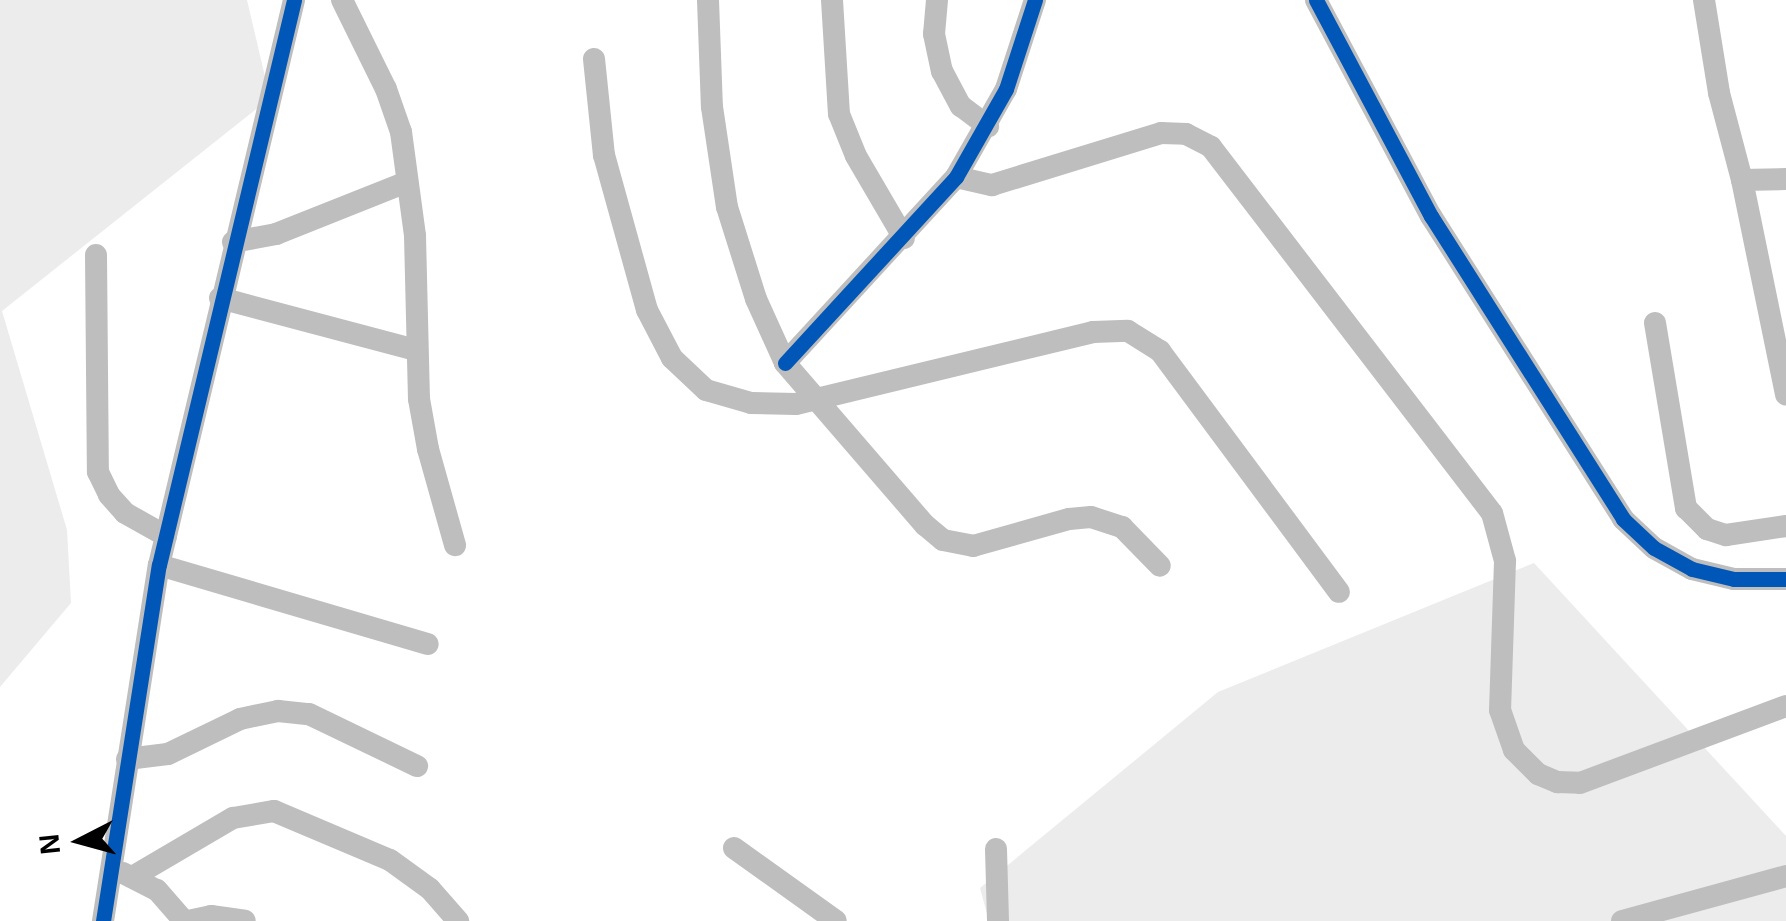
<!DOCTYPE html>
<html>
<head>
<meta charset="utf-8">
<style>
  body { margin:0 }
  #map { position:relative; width:1786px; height:921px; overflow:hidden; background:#fff; font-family:Arial,sans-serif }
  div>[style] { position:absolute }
  .green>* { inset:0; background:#ececec }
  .minor>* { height:22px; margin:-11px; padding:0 11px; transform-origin:11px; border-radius:11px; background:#bebebe }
  .cycleway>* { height:15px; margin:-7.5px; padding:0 7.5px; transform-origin:7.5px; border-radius:7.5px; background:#0057b8 }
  span { translate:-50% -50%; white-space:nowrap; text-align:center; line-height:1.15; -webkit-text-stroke:9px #fff; paint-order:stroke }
  .north { position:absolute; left:30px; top:791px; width:100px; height:100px; -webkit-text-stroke:8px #fff; paint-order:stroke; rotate:264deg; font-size:28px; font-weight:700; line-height:40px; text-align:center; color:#000 }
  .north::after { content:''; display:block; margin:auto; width:35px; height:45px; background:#000; clip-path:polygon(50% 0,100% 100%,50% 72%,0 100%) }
</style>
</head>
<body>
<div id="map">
  <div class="green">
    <div style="clip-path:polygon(0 0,247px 0,270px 98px,2px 311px,67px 530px,71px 603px,0 687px)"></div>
    <div style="clip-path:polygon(1534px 563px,1786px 836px,1786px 921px,989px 921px,980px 888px,1218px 692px)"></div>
  </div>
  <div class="minor">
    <div style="left:342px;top:0;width:99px;rotate:63.7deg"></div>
    <div style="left:386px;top:89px;width:46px;rotate:70.8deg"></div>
    <div style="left:401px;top:132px;width:105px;rotate:82.3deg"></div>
    <div style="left:415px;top:236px;width:163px;rotate:88.6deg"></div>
    <div style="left:419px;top:399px;width:51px;rotate:79.8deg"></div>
    <div style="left:428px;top:449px;width:100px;rotate:74.3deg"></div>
    <div style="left:708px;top:0;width:107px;rotate:87.9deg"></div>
    <div style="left:712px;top:107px;width:101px;rotate:81.5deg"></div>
    <div style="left:727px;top:207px;width:96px;rotate:72.5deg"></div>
    <div style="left:756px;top:299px;width:70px;rotate:65.6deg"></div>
    <div style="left:785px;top:363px;width:214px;rotate:49.2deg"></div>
    <div style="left:925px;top:525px;width:23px;rotate:40deg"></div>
    <div style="left:943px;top:540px;width:31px;rotate:11deg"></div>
    <div style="left:973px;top:546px;width:100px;rotate:-15.7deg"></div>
    <div style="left:1069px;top:519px;width:22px;rotate:-5deg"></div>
    <div style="left:1091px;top:517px;width:33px;rotate:18deg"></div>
    <div style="left:1122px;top:527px;width:54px;rotate:45.7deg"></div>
    <div style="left:832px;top:0;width:114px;rotate:86.5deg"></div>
    <div style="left:839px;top:114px;width:45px;rotate:68deg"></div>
    <div style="left:856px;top:156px;width:95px;rotate:59.7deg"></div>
    <div style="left:937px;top:0;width:34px;rotate:95deg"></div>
    <div style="left:934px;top:34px;width:38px;rotate:78deg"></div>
    <div style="left:942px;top:71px;width:40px;rotate:62deg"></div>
    <div style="left:961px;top:106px;width:34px;rotate:37deg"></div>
    <div style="left:1316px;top:0;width:245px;rotate:62deg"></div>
    <div style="left:1431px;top:216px;width:359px;rotate:57.6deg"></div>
    <div style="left:1623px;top:519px;width:42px;rotate:43.1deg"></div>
    <div style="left:1654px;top:548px;width:43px;rotate:28.9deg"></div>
    <div style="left:1692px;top:569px;width:43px;rotate:13.4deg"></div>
    <div style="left:1734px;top:579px;width:52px"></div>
    <div style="left:1704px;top:0;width:94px;rotate:80.8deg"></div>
    <div style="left:1719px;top:93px;width:90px;rotate:75.2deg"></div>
    <div style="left:1742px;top:180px;width:219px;rotate:78.4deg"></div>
    <div style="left:594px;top:59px;width:97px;rotate:84.1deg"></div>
    <div style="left:604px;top:155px;width:161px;rotate:74.5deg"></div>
    <div style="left:647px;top:310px;width:54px;rotate:62.5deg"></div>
    <div style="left:672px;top:358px;width:47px;rotate:43.3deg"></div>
    <div style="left:706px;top:390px;width:47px;rotate:16.1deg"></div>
    <div style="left:751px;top:403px;width:45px;rotate:1.3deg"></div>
    <div style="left:796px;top:404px;width:306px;rotate:-13.6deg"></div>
    <div style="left:1093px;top:332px;width:35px;rotate:-2deg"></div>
    <div style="left:1128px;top:331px;width:38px;rotate:32deg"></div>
    <div style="left:1160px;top:351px;width:300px;rotate:53.4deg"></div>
    <div style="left:956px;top:177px;width:37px;rotate:13deg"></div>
    <div style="left:992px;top:185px;width:177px;rotate:-17.1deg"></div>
    <div style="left:1161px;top:133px;width:25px;rotate:2deg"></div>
    <div style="left:1186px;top:134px;width:28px;rotate:27deg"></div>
    <div style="left:1211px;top:147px;width:461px;rotate:52.5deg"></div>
    <div style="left:1492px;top:513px;width:50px;rotate:74.8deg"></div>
    <div style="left:1505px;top:561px;width:149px;rotate:91.9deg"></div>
    <div style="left:1500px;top:710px;width:42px;rotate:70.7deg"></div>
    <div style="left:1514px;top:750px;width:34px;rotate:45deg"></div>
    <div style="left:1538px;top:774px;width:21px;rotate:23deg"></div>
    <div style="left:1557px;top:782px;width:23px;rotate:2deg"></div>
    <div style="left:1580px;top:783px;width:220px;rotate:-20.5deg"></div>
    <div style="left:1742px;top:180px;width:44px;rotate:-1.3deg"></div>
    <div style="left:233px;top:242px;width:44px;rotate:-10.5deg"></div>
    <div style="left:276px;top:234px;width:141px;rotate:-21.7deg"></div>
    <div style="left:96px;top:255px;width:217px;rotate:89.5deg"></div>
    <div style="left:98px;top:472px;width:25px;rotate:64deg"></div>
    <div style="left:109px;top:495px;width:24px;rotate:48deg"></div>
    <div style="left:125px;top:513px;width:47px;rotate:29.3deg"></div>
    <div style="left:220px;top:298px;width:203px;rotate:14.9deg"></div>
    <div style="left:1655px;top:323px;width:188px;rotate:80.5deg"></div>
    <div style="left:1686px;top:508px;width:30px;rotate:45deg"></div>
    <div style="left:1707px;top:529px;width:20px;rotate:18deg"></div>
    <div style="left:1726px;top:535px;width:61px;rotate:-8.5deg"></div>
    <div style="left:785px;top:363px;width:253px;rotate:-47.4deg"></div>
    <div style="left:956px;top:177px;width:101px;rotate:-60.4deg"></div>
    <div style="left:1006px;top:89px;width:94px;rotate:-72deg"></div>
    <div style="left:159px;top:565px;width:280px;rotate:16.4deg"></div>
    <div style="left:127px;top:759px;width:41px;rotate:-7deg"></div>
    <div style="left:168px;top:754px;width:80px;rotate:-25.9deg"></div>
    <div style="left:240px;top:719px;width:39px;rotate:-12deg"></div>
    <div style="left:278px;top:711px;width:31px;rotate:6deg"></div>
    <div style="left:309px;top:714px;width:120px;rotate:25.7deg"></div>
    <div style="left:734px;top:848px;width:125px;rotate:35.6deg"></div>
    <div style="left:996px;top:849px;width:72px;rotate:88.4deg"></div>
    <div style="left:123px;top:873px;width:38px;rotate:27deg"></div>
    <div style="left:157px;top:890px;width:41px;rotate:48.9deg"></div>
    <div style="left:134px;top:876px;width:115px;rotate:-30.4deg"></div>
    <div style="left:233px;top:818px;width:42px;rotate:-9.7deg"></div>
    <div style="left:274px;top:811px;width:126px;rotate:22.9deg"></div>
    <div style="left:390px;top:860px;width:49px;rotate:35.9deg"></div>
    <div style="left:430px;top:889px;width:43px;rotate:48.8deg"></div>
    <div style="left:103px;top:921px;width:360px;rotate:-81.1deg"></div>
    <div style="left:159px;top:565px;width:581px;rotate:-76.56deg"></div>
    <div style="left:188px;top:921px;width:24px;rotate:-12deg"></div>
    <div style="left:211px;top:916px;width:34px;rotate:8deg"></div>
    <div style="left:1622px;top:921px;width:170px;rotate:-15.3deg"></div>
  </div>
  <div class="cycleway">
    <div style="left:1316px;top:0;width:245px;rotate:62deg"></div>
    <div style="left:1431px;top:216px;width:359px;rotate:57.6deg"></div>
    <div style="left:1623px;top:519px;width:42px;rotate:43.1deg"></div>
    <div style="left:1654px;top:548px;width:43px;rotate:28.9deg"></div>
    <div style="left:1692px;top:569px;width:43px;rotate:13.4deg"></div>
    <div style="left:1734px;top:579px;width:52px"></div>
    <div style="left:785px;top:363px;width:253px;rotate:-47.4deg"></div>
    <div style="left:956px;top:177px;width:101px;rotate:-60.4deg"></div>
    <div style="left:1006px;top:89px;width:94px;rotate:-72deg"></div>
    <div style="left:103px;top:921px;width:360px;rotate:-81.1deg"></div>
    <div style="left:159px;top:565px;width:581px;rotate:-76.56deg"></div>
  </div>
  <div class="north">N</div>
</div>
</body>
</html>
